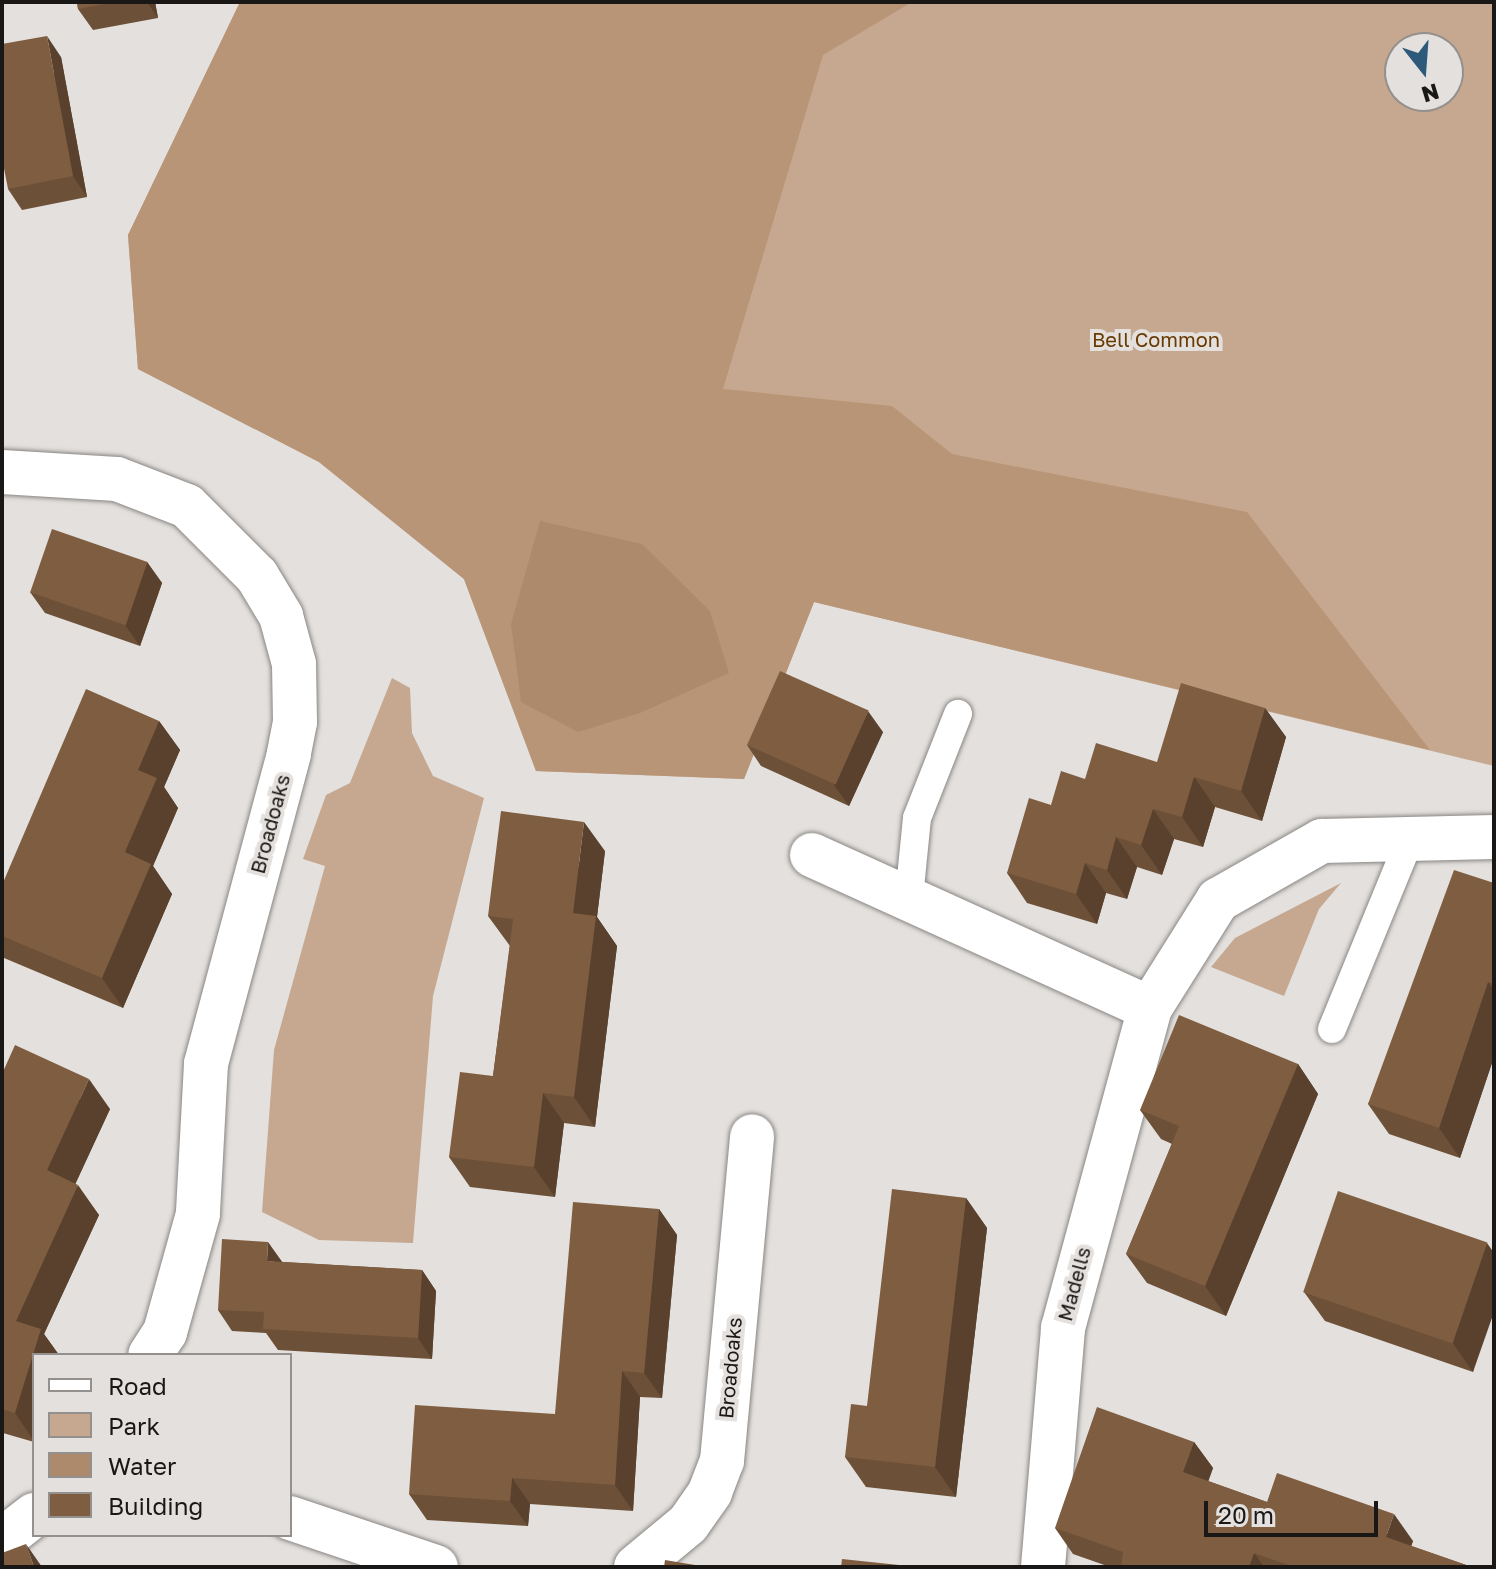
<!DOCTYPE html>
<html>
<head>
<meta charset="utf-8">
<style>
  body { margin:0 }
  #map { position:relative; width:1496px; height:1569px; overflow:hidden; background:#e3e0dd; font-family:"Golos Text",sans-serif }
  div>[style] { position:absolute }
  .green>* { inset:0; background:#c5a88f }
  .forest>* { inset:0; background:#b99577 }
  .water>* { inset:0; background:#ae8a6c }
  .roads { filter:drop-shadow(0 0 2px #898683) drop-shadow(0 0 2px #898683) }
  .lane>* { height:28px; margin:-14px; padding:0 14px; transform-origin:14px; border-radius:14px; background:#fff }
  .street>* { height:44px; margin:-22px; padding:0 22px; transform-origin:22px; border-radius:22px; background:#fff }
  .wall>* { inset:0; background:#6d5038 }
  .shaded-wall>* { inset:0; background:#59412e }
  .building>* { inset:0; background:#7f5d41; transform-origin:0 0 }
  span { translate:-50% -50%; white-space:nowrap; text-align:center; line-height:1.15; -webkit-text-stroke:8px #e3e0dd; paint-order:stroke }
  .park-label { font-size:20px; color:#693a02 }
  .street-label { font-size:20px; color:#1a1817 }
  .frame { position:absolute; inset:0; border:4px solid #1a1817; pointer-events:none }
  .legend { position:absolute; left:32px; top:1353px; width:260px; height:184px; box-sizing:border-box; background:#e3e0dd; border:2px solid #93908e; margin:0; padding:10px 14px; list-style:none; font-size:24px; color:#1a1817 }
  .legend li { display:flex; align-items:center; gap:16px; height:40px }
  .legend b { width:40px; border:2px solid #93908e }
  .north { position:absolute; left:1384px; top:32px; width:80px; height:80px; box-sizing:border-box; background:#e3e0dd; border:2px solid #93908e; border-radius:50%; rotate:163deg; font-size:22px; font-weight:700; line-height:32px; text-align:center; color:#1a1817 }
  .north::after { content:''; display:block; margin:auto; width:28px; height:36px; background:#2d5a7a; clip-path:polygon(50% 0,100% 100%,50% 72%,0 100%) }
  .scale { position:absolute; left:1204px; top:1501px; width:174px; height:36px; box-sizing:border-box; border:4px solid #1a1817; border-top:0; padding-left:10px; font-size:24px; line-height:28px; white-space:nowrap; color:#1a1817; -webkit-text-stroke:6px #e3e0dd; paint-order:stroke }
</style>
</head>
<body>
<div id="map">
  <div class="green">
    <div style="clip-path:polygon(evenodd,240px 2px,1494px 2px,1494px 766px,814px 602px,744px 779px,536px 771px,464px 579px,319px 462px,138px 369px,128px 235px,240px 2px,1400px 48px,1448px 48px,1448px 96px,1400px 96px,1400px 48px)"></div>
    <div style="clip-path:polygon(392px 678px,410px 688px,412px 733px,433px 776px,484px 798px,433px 996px,413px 1243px,319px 1240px,262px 1212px,274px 1050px,325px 866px,303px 859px,326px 795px,350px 783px)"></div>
    <div style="clip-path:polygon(1341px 883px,1319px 909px,1284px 996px,1211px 967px,1235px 938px)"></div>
  </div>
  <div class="forest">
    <div style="clip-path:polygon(240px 2px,912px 2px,823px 55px,723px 389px,892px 406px,952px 454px,1247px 512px,1430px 750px,814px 602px,744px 779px,536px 771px,464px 579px,319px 462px,138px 369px,128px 235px)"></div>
  </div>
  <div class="water">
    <div style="clip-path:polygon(540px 521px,642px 544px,710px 611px,729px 673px,640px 713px,578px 732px,521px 702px,511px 624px)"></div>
  </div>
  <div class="roads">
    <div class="lane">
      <div style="left:909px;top:898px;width:80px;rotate:-84.3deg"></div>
      <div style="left:917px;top:818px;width:112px;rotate:-68.5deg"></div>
      <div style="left:1332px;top:1029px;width:205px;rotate:-67.7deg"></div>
    </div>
    <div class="street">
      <div style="left:2px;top:472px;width:115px;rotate:3.5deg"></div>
      <div style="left:117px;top:479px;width:75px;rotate:21.1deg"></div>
      <div style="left:187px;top:506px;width:99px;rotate:45deg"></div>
      <div style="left:257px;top:576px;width:47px;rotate:59deg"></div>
      <div style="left:281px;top:616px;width:50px;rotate:74.8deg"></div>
      <div style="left:294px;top:664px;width:58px;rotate:89deg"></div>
      <div style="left:295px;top:722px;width:33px;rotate:101deg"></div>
      <div style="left:289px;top:754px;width:321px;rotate:105deg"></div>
      <div style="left:206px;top:1064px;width:150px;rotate:93.1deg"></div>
      <div style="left:198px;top:1214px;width:123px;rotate:105.6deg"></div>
      <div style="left:165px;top:1332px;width:27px;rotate:123deg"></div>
      <div style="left:812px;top:855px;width:371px;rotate:24.4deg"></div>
      <div style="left:290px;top:1518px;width:154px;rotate:18.6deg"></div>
      <div style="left:2px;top:1540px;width:41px;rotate:-38deg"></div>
      <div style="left:636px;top:1567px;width:67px;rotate:-39.6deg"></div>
      <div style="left:688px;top:1524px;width:39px;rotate:-55deg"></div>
      <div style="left:710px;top:1492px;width:33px;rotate:-69deg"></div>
      <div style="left:722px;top:1461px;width:326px;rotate:-84.7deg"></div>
      <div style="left:1043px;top:1567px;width:240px;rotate:-85.2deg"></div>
      <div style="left:1063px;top:1328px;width:332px;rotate:-74.8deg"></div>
      <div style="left:1150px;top:1008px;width:128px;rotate:-57.8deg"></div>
      <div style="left:1218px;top:900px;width:120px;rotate:-29.6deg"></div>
      <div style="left:1322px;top:841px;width:172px;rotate:-1.3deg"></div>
    </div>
  </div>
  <div class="wall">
    <div style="clip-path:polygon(77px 2px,155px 2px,158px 18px,93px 30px,78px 9px)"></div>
    <div style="clip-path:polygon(61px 57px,87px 197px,22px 210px,8px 189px)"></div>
    <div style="clip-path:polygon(147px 562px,162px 583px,140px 646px,45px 613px,30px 592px)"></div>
    <div style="clip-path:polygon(1265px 708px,1286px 737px,1262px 821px,1215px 807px,1203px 847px,1174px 839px,1162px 875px,1137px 867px,1127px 899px,1106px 893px,1097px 924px,1027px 903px,1007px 873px,1085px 779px,1157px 762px)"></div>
    <div style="clip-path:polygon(159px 721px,180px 750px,164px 787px,178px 808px,153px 866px,172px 894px,123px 1008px,4px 958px,2px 955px,2px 885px)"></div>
    <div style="clip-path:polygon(883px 732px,849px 806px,761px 766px,747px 745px)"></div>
    <div style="clip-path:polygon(605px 851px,597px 917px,617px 946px,595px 1127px,564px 1123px,555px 1197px,470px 1187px,449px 1157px,493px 1076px,510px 946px,488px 916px)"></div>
    <div style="clip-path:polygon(1494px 883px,1494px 1057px,1460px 1158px,1389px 1134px,1368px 1104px)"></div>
    <div style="clip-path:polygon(1298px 1064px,1318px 1094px,1226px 1316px,1147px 1283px,1126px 1254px,1172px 1144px,1161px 1139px,1140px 1110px)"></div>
    <div style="clip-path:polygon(2px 1074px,110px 1109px,75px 1184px,99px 1215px,44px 1334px,59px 1355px,34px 1355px,34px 1442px,3px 1433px,2px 1437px)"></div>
    <div style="clip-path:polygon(966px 1198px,987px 1228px,956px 1497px,866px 1487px,845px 1457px,867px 1406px)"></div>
    <div style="clip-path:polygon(659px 1209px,677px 1235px,662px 1398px,640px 1397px,633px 1511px,530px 1504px,528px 1526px,427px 1520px,409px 1494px,555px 1414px)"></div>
    <div style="clip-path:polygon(1487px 1243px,1473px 1372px,1325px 1321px,1304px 1292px)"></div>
    <div style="clip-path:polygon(282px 1262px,422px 1270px,436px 1291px,432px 1359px,278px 1350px,266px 1333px,232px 1331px,218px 1310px)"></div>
    <div style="clip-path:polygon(1194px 1442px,1213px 1468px,1208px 1481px,1267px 1502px,1413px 1541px,1411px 1546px,1472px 1567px,1110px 1567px,1073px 1554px,1055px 1528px)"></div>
  </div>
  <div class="shaded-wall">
    <div style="clip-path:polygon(147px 2px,155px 2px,158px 18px)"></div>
    <div style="clip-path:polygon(47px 36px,61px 57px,87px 197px,73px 176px)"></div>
    <div style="clip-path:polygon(147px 562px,162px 583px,140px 646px,125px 625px)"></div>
    <div style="clip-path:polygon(1265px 708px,1286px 737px,1262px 821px,1241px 791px)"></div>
    <div style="clip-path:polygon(868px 711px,883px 732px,849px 806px,834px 785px)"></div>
    <div style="clip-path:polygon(159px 721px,180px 750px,164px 787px,178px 808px,153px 866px,172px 894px,123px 1008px,102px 978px,125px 852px,138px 770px)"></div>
    <div style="clip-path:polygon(1194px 777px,1215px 807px,1203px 847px,1182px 817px)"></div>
    <div style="clip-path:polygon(1153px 809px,1174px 839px,1162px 875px,1141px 845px)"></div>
    <div style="clip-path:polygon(584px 822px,605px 851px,597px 917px,617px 946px,595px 1127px,574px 1097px,573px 913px)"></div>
    <div style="clip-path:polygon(1116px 837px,1137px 867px,1127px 899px,1107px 870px)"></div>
    <div style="clip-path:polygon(1085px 863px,1106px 893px,1097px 924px,1076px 894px)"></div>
    <div style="clip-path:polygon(1488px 982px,1494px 990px,1494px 1057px,1460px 1158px,1439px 1128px)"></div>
    <div style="clip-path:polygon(1298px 1064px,1318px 1094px,1226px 1316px,1205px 1286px)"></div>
    <div style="clip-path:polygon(89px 1079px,110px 1109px,68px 1200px,47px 1170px)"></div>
    <div style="clip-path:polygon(543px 1093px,564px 1123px,555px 1197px,534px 1167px)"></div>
    <div style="clip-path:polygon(78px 1185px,99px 1215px,44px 1334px,59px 1355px,34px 1355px,34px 1441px,15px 1413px,16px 1321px)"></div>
    <div style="clip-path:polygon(966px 1198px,987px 1228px,956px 1497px,935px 1467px)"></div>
    <div style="clip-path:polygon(659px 1209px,677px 1235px,662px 1398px,644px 1373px)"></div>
    <div style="clip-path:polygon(268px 1242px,283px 1263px,267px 1261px)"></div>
    <div style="clip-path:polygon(1487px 1243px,1494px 1253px,1494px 1312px,1473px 1372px,1452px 1342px)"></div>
    <div style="clip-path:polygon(422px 1270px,436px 1291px,432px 1359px,418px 1338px)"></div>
    <div style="clip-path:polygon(622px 1371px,640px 1397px,633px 1511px,615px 1485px)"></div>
    <div style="clip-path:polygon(1194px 1442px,1213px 1468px,1202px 1499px,1183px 1472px)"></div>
    <div style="clip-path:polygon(512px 1478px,530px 1504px,528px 1526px,510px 1501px)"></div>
    <div style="clip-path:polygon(1394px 1514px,1413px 1541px,1405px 1564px,1386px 1537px)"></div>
    <div style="clip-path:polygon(26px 1544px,42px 1567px,34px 1567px)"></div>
    <div style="clip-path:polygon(1254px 1553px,1264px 1567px,1249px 1567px)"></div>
  </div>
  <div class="building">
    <div style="clip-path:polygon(77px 2px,115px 2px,78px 9px)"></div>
    <div style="clip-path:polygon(47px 36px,73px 176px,8px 189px,2px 158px,2px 44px)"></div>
    <div style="left:52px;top:529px;width:101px;height:67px;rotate:19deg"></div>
    <div style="left:780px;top:671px;width:97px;height:81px;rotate:24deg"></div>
    <div style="clip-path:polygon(1181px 683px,1265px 708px,1241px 791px,1194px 777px,1182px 817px,1153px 809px,1141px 845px,1116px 837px,1107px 870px,1085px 863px,1076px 894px,1007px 873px,1029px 798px,1051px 805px,1061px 771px,1085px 779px,1096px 743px,1157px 762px)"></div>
    <div style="clip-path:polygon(86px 689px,159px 721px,138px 770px,157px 778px,125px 852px,151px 864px,102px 978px,2px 936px,2px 885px)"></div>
    <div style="clip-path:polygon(501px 811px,584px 822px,573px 913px,596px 916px,574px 1097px,543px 1093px,534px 1167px,449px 1157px,460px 1072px,493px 1076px,513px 919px,488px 916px)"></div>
    <div style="clip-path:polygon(1454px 870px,1494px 883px,1494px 984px,1488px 982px,1439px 1128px,1368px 1104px)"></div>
    <div style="clip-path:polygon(1179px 1015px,1298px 1064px,1205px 1286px,1126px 1254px,1179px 1126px,1140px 1110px)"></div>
    <div style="clip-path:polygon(15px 1045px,89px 1079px,47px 1170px,78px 1185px,16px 1321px,41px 1329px,15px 1413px,2px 1409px,2px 1074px)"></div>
    <div style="clip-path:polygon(892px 1189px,966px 1198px,935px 1467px,845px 1457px,851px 1404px,867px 1406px)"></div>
    <div style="left:1338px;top:1191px;width:158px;height:107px;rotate:19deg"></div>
    <div style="clip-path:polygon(573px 1202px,659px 1209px,644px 1373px,622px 1371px,615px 1485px,512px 1478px,510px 1501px,409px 1494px,415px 1405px,555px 1414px)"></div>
    <div style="clip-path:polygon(222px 1239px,268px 1242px,267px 1261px,422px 1270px,418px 1338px,263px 1329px,264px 1312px,218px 1310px)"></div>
    <div style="clip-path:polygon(1097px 1407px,1194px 1442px,1183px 1472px,1267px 1502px,1277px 1473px,1394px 1514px,1386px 1537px,1472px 1567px,1294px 1567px,1254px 1553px,1249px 1567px,1121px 1567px,1123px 1552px,1055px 1528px)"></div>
    <div style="clip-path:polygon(26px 1544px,34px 1567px,2px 1567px,2px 1553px)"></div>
    <div style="clip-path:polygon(842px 1559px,918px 1567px,841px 1567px)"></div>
    <div style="clip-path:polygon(665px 1560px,707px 1567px,664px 1567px)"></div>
  </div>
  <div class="park-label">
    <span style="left:1156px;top:339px">Bell Common</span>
  </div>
  <div class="street-label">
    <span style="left:270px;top:824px;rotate:-75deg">Broadoaks</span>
    <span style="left:1074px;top:1284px;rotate:-75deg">Madells</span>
    <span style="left:730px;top:1368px;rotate:-85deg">Broadoaks</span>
  </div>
  <div class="frame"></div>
  <ul class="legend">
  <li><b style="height:10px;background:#fff"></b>Road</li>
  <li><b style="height:22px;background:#c5a88f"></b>Park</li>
  <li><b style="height:22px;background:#ae8a6c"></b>Water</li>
  <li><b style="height:22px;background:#7f5d41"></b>Building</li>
  </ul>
  <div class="north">N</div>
  <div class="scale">20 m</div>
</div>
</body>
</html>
